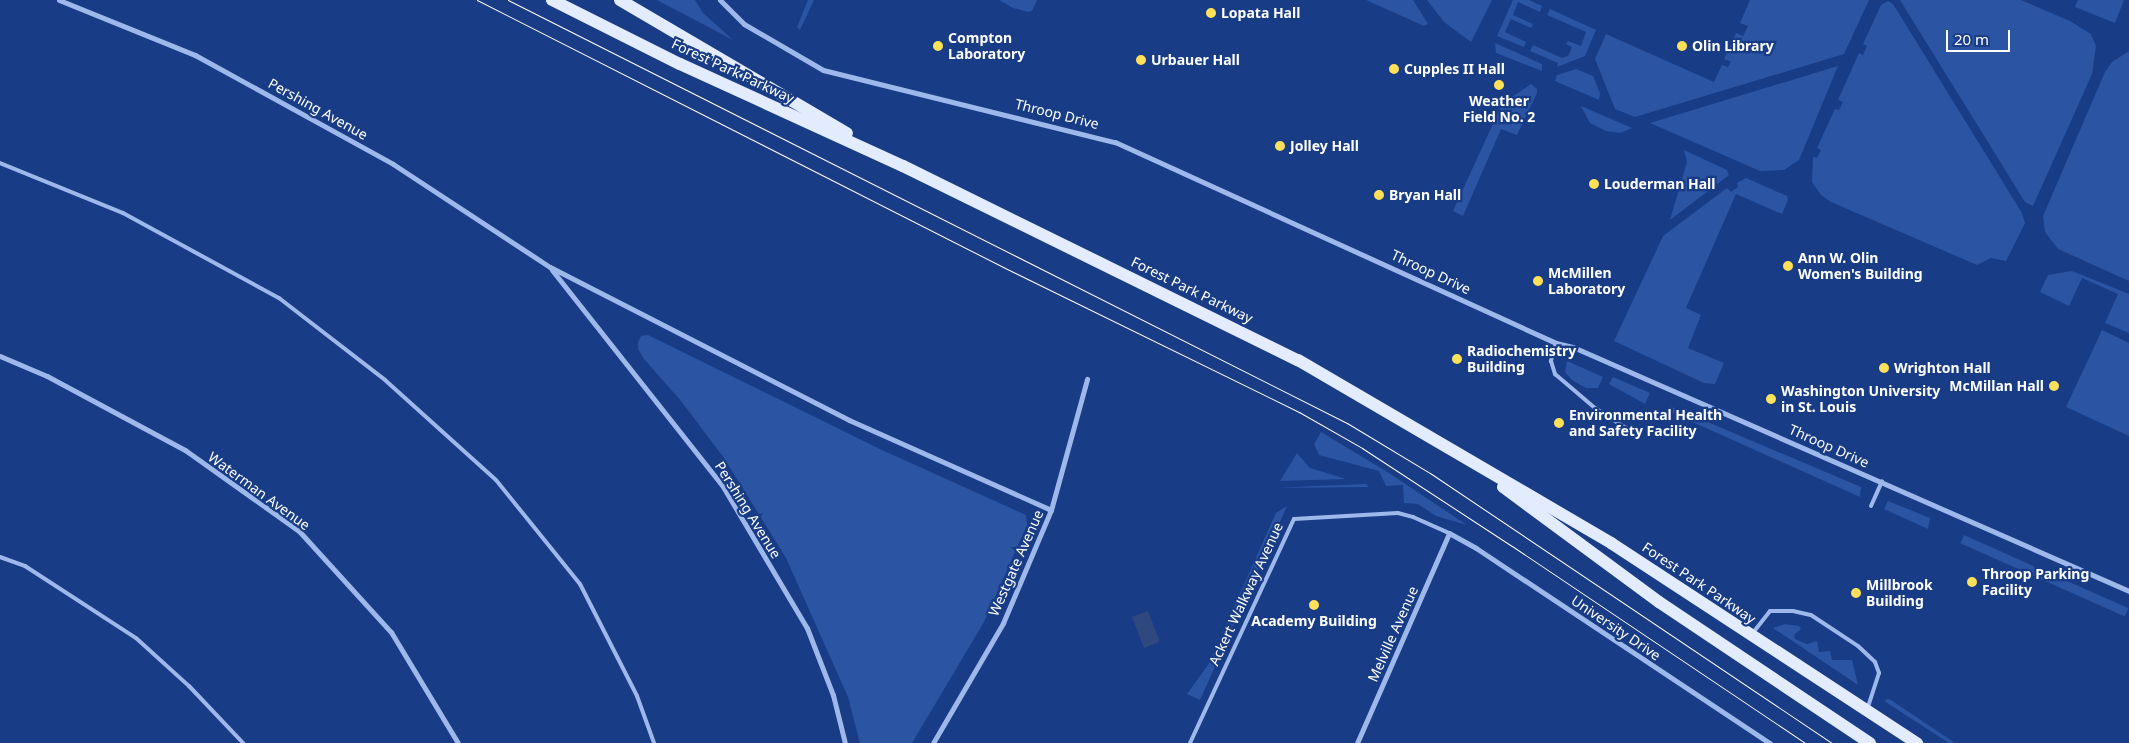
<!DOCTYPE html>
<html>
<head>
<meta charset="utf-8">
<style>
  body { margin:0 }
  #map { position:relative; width:2129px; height:743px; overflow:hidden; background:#183c85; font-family:"Noto Sans",sans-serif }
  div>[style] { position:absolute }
  .green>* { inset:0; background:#2b54a3; transform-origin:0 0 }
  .water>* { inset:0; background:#2f497f; transform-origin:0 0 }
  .service>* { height:4px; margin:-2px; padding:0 2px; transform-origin:2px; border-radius:2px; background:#9db9ec }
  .minor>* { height:5px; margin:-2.5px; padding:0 2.5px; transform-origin:2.5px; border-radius:2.5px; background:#9db9ec }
  .primary>* { height:12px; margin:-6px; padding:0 6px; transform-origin:6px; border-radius:6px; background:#e3ebff }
  .tram>* { height:1px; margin:-0.5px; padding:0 0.5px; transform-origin:0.5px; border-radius:0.5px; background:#fff }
  .dots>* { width:14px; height:14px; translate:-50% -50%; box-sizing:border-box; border:2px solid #183c85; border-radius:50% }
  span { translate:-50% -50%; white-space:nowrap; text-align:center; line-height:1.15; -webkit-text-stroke:4.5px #183c85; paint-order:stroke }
  .poi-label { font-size:14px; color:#fff; font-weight:700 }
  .left { translate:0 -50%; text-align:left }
  .right { translate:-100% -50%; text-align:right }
  .street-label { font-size:14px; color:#fff }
  .scale { position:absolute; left:1946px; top:30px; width:64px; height:22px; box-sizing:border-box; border:2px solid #fff; border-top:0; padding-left:6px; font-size:15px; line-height:18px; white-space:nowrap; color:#fff; -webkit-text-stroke:4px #183c85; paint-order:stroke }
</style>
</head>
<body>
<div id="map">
  <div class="green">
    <div style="clip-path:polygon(657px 0,695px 0,703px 13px,733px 40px)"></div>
    <div style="clip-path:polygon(808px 0,814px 0,800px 30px,797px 27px)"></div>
    <div style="clip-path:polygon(999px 0,1037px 0,1032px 11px,1028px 12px,1013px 8px)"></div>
    <div style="clip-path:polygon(1366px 0,1413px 0,1428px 24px,1424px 26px)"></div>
    <div style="clip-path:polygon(1427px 0,1492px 0,1471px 42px,1444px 22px)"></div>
    <div style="clip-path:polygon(1513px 0,1529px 0,1542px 6px,1540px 12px,1518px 2px,1513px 15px,1533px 24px,1531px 28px,1511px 19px,1505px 32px,1526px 42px,1524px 47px,1497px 36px)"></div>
    <div style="clip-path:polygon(1750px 0,1869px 0,1844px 54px,1635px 117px,1615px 109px,1595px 59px,1606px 34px,1714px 82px,1722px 65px,1728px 67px,1731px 62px,1724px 59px,1736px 33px,1743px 36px,1748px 26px,1740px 23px)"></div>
    <div style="clip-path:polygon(1900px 0,2021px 0,2070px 21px,2091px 34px,2096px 46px,2092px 74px,2033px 206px,2025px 202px)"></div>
    <div style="clip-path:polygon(2078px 0,2124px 0,2115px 23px,2075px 7px)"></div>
    <div style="clip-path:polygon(1888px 1px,1893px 4px,2022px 213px,2025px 223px,2006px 261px,1991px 258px,1977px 265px,1831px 202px,1821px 195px,1812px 182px,1813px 157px,1817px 158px,1821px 150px,1817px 148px,1835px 109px,1839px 110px,1843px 102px,1838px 100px,1859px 53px,1863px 55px,1867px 46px,1863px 44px,1881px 5px)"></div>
    <div style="clip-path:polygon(1550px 9px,1596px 30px,1585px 56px,1557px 67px,1558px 63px,1530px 51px,1533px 45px,1562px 58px,1568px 56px,1572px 47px,1566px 44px,1568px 41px,1581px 46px,1586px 32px,1547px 15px)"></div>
    <div style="clip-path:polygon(1495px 43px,1542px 64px,1542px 71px,1496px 53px)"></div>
    <div style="clip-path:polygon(2129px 51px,2129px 281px,2058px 249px,2045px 232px,2043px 216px,2105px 72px,2112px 62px)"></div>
    <div style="clip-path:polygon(1838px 66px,1799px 160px,1784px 170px,1760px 171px,1650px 123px)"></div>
    <div style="clip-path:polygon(1576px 69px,1593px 76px,1600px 93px,1599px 100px,1555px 81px,1557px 75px)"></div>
    <div style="clip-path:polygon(1531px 84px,1537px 89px,1537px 93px,1517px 135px,1501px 129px,1463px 216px,1453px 211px,1502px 104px)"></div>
    <div style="clip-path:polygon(1581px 106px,1632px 128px,1620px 133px,1606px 131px,1590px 123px)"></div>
    <div style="clip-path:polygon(1684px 150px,1727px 170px,1729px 175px,1670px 220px,1687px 162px)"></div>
    <div style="clip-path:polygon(1746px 178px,1787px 196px,1788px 200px,1782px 214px,1736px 194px,1686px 308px,1701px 315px,1688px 348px,1724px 363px,1715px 384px,1704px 383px,1614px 341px,1663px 236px,1727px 188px,1731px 192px,1738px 187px,1737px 183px)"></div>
    <div style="clip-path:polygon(2072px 271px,2129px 294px,2129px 333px,2105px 323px,2118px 294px,2082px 278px,2069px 306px,2040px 292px,2048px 275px)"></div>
    <div style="clip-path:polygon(2102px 330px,2129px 343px,2129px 436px,2066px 407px)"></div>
    <div style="clip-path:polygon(648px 335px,882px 450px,1026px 515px,1027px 525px,984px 622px,912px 743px,860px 743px,848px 697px,786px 558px,724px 458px,681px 401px,644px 359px,638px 349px,638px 342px,641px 336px)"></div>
    <div style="clip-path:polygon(1567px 361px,1603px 377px,1598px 388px,1586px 388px,1572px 380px,1565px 372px)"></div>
    <div style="clip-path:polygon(1613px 377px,1650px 393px,1645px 404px,1609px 384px)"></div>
    <div style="clip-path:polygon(1670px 406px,1861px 487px,1860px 497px,1668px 411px)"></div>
    <div style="clip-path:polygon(1321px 432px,1389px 473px,1467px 525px,1436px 516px,1418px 504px,1404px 503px,1403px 485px,1386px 486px,1379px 471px,1319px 455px,1314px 444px)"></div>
    <div style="clip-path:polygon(1297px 453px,1310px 468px,1346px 479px,1280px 481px)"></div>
    <div style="clip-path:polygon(1366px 484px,1369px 487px,1276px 488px,1315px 486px)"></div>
    <div style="clip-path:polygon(1888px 501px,1930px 518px,1928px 529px,1884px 509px)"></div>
    <div style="clip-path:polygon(1287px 506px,1200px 700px,1187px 694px,1208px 665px,1276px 513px)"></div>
    <div style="left:1964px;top:535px;width:180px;height:9px;rotate:24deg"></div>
    <div style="clip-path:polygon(1785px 624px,1799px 626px,1801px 629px,1794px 635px,1795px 639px,1807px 644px,1817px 641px,1819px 652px,1830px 651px,1832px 660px,1852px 660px,1858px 685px,1773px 628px)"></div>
    <div style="clip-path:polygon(1888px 699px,1891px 700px,1955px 743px,1949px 743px,1884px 701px)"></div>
  </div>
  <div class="water">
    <div style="left:1148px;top:611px;width:33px;height:17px;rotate:69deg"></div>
  </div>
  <div class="service">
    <div style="left:0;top:163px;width:133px;rotate:22.1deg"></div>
    <div style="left:123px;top:213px;width:178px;rotate:28.6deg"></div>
    <div style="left:279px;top:298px;width:134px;rotate:37.7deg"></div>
    <div style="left:385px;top:380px;width:149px;rotate:42deg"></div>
    <div style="left:496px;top:480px;width:134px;rotate:51.1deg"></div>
    <div style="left:580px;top:584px;width:126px;rotate:63deg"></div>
    <div style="left:637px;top:696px;width:50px;rotate:70.1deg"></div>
    <div style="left:1556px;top:343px;width:19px;rotate:106deg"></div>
    <div style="left:1551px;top:361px;width:14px;rotate:73deg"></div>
    <div style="left:1555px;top:374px;width:52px;rotate:40.4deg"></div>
    <div style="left:1595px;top:408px;width:44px;rotate:33deg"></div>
    <div style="left:1871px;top:506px;width:27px;rotate:-66deg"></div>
    <div style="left:0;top:557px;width:27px;rotate:20deg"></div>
    <div style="left:25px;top:566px;width:132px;rotate:33deg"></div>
    <div style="left:136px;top:638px;width:72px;rotate:42.2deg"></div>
    <div style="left:189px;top:686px;width:79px;rotate:46.5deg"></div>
    <div style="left:1752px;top:634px;width:29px;rotate:-52deg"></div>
    <div style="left:1770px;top:611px;width:23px"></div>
    <div style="left:1793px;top:611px;width:18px;rotate:13deg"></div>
    <div style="left:1811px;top:615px;width:56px;rotate:33.4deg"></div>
    <div style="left:1858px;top:646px;width:23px;rotate:43deg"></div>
    <div style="left:1875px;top:662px;width:12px;rotate:70deg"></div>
    <div style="left:1879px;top:673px;width:36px;rotate:108deg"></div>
    <div style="left:1190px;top:743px;width:247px;rotate:-65.1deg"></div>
    <div style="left:1294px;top:519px;width:104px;rotate:-3.3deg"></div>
    <div style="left:1398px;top:513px;width:16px;rotate:15deg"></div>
    <div style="left:1413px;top:517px;width:39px;rotate:24deg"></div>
  </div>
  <div class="minor">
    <div style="left:59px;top:0;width:147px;rotate:22deg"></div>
    <div style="left:195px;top:55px;width:226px;rotate:28.8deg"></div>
    <div style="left:393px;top:164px;width:188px;rotate:33.3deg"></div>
    <div style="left:550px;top:267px;width:336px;rotate:27.1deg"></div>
    <div style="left:849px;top:420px;width:221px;rotate:24deg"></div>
    <div style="left:720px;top:0;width:34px;rotate:45deg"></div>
    <div style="left:744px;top:24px;width:91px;rotate:30.2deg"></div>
    <div style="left:823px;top:70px;width:301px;rotate:13.9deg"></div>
    <div style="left:1115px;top:142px;width:485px;rotate:24.5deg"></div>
    <div style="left:1556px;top:343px;width:17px;rotate:13deg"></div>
    <div style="left:1573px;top:347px;width:607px;rotate:23.69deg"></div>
    <div style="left:552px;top:270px;width:274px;rotate:51.7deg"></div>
    <div style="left:722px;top:485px;width:166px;rotate:59.3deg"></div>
    <div style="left:807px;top:628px;width:72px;rotate:68.8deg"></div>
    <div style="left:833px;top:695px;width:49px;rotate:76deg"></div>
    <div style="left:0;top:356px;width:51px;rotate:23.1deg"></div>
    <div style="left:47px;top:376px;width:157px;rotate:28.2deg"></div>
    <div style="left:185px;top:450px;width:140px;rotate:35.4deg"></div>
    <div style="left:299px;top:531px;width:137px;rotate:47.7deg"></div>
    <div style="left:391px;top:632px;width:130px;rotate:58.9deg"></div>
    <div style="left:933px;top:743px;width:139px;rotate:-59.7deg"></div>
    <div style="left:1003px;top:623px;width:123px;rotate:-67deg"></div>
    <div style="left:1051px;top:510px;width:136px;rotate:-74.6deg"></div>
    <div style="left:1357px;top:743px;width:229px;rotate:-66.3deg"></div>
    <div style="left:1449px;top:533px;width:31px;rotate:29deg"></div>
    <div style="left:1476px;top:548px;width:353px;rotate:33.6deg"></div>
  </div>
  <div class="primary">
    <div style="left:552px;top:0;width:143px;rotate:26.6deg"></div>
    <div style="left:680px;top:64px;width:245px;rotate:24.6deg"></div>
    <div style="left:903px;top:166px;width:440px;rotate:26.2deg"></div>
    <div style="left:1298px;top:360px;width:363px;rotate:30.3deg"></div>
    <div style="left:1611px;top:543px;width:366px;rotate:33.2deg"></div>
    <div style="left:620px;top:0;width:263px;rotate:30.4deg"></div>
    <div style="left:1503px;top:487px;width:194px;rotate:36.4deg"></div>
    <div style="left:1659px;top:602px;width:254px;rotate:33.8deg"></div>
  </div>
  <div class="tram">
    <div style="left:477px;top:0;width:590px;rotate:26.91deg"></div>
    <div style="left:1003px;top:267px;width:330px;rotate:26.1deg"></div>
    <div style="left:1299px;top:412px;width:73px;rotate:29.7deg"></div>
    <div style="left:1362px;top:448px;width:179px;rotate:33.2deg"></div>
    <div style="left:1512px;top:546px;width:353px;rotate:33.9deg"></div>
    <div style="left:508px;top:0;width:940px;rotate:26.76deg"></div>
    <div style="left:1347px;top:423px;width:97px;rotate:31.1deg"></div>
    <div style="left:1430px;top:473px;width:484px;rotate:33.9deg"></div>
  </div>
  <div class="dots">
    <div style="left:1211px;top:13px;background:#ffe059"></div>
    <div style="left:938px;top:46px;background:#ffe059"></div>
    <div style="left:1682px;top:46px;background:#ffe059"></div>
    <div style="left:1141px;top:60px;background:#ffe059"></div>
    <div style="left:1394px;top:69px;background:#ffe059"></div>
    <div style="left:1499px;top:85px;background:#ffe059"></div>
    <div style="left:1280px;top:146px;background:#ffe059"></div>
    <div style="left:1594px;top:184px;background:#ffe059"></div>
    <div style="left:1379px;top:195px;background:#ffe059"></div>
    <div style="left:1788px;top:266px;background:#ffe059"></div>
    <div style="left:1538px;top:281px;background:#ffe059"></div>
    <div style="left:1457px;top:359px;background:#ffe059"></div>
    <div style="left:1884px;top:368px;background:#ffe059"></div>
    <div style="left:2054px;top:386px;background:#ffe059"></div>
    <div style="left:1771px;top:399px;background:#ffe059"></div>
    <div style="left:1559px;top:423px;background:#ffe059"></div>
    <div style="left:1972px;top:582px;background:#ffe059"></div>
    <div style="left:1856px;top:593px;background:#ffe059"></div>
    <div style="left:1314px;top:605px;background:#ffe059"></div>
  </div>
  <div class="poi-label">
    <span class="left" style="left:1221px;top:13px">Lopata Hall</span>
    <span class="left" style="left:948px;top:46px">Compton<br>Laboratory</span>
    <span class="left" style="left:1692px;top:46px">Olin Library</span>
    <span class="left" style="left:1151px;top:60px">Urbauer Hall</span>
    <span class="left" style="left:1404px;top:69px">Cupples II Hall</span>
    <span style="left:1499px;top:109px">Weather<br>Field No. 2</span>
    <span class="left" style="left:1290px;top:146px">Jolley Hall</span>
    <span class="left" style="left:1604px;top:184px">Louderman Hall</span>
    <span class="left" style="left:1389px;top:195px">Bryan Hall</span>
    <span class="left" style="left:1798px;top:266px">Ann W. Olin<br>Women's Building</span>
    <span class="left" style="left:1548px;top:281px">McMillen<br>Laboratory</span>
    <span class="left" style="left:1467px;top:359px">Radiochemistry<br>Building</span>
    <span class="left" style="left:1894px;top:368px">Wrighton Hall</span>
    <span class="right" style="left:2044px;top:386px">McMillan Hall</span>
    <span class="left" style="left:1781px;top:399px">Washington University<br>in St. Louis</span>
    <span class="left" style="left:1569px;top:423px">Environmental Health<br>and Safety Facility</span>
    <span class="left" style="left:1982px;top:582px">Throop Parking<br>Facility</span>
    <span class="left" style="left:1866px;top:593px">Millbrook<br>Building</span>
    <span style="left:1314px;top:621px">Academy Building</span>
  </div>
  <div class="street-label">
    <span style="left:733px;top:71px;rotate:25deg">Forest Park Parkway</span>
    <span style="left:318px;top:109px;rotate:29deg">Pershing Avenue</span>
    <span style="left:1057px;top:114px;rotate:14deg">Throop Drive</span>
    <span style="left:1431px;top:272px;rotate:25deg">Throop Drive</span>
    <span style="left:1192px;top:290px;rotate:26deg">Forest Park Parkway</span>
    <span style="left:1829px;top:446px;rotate:24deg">Throop Drive</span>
    <span style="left:259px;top:491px;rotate:36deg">Waterman Avenue</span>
    <span style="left:748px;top:510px;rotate:58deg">Pershing Avenue</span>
    <span style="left:1016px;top:563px;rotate:-66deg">Westgate Avenue</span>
    <span style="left:1699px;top:583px;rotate:34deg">Forest Park Parkway</span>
    <span style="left:1246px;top:594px;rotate:-65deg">Ackert Walkway Avenue</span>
    <span style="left:1616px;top:628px;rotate:34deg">University Drive</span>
    <span style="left:1393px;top:634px;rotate:-66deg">Melville Avenue</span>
  </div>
  <div class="scale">20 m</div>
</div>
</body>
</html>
